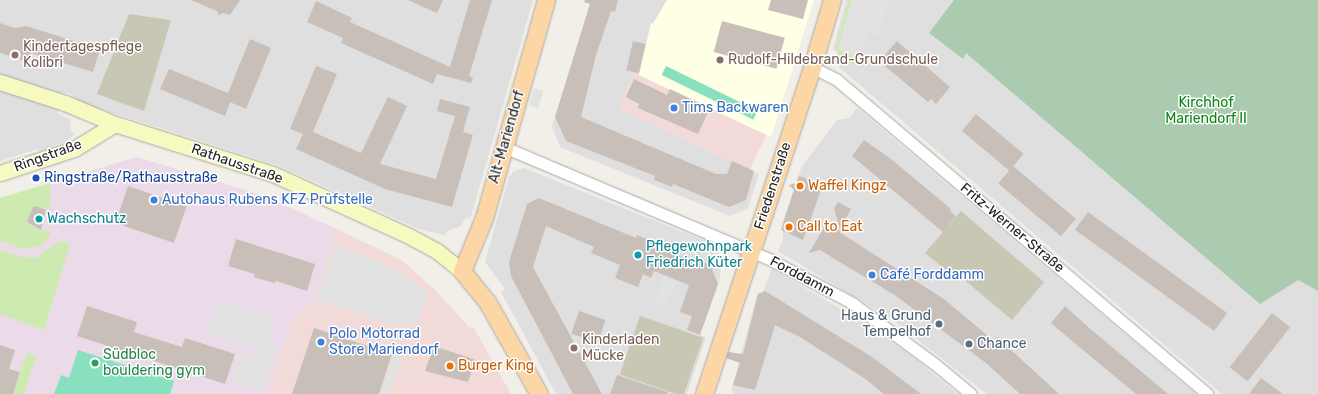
<!DOCTYPE html>
<html>
<head>
<meta charset="utf-8">
<style>
  body { margin:0 }
  #map { position:relative; width:1318px; height:394px; overflow:hidden; background:#f2efe9; font-family:Rubik,sans-serif }
  div>[style] { position:absolute }
  .residential>* { inset:0; background:#e0dfdf }
  .commercial>* { inset:0; background:#f2dad9; transform-origin:0 0 }
  .industrial>* { inset:0; background:#ebdbe8 }
  .education>* { inset:0; background:#ffffe5 }
  .construction>* { inset:0; background:#c7c7b4; transform-origin:0 0 }
  .grass>* { inset:0; background:#cdebb0 }
  .cemetery>* { inset:0; background:#aacbaf }
  .pitch>* { inset:0; background:#88e0be; transform-origin:0 0 }
  .parking>* { inset:0; background:#e2e2e2; transform-origin:0 0 }
  .building>* { inset:0; background:#c7bfb8; transform-origin:0 0 }
  .roads { filter:drop-shadow(0 0 1px #a9a9a9) drop-shadow(0 0 1px #a9a9a9) }
  .street>* { height:11px; margin:-5.5px; padding:0 5.5px; transform-origin:5.5px; border-radius:5.5px; background:#fff }
  .secondary>* { height:15px; margin:-7.5px; padding:0 7.5px; transform-origin:7.5px; border-radius:7.5px; background:#f7fabf }
  .primary>* { height:17px; margin:-8.5px; padding:0 8.5px; transform-origin:8.5px; border-radius:8.5px; background:#fcd6a4 }
  .dots>* { width:11px; height:11px; translate:-50% -50%; box-sizing:border-box; border:2px solid #fff; border-radius:50% }
  span { translate:-50% -50%; white-space:nowrap; text-align:center; line-height:1.15; -webkit-text-stroke:3px #fff; paint-order:stroke }
  .education-label { font-size:14px; color:#785e54 }
  .left { translate:0 -50%; text-align:left }
  .park-label { font-size:14px; color:#0c8416 }
  .shop-label { font-size:14px; color:#366cbe }
  .street-label { font-size:14px; color:#222 }
  .transit-label { font-size:14px; color:#164399 }
  .food-label { font-size:14px; color:#c56008 }
  .culture-label { font-size:14px; color:#0d838f }
  .service-label { font-size:14px; color:#4e5e75 }
  .right { translate:-100% -50%; text-align:right }
  .leisure-label { font-size:14px; color:#27864d }
</style>
</head>
<body>
<div id="map">
  <div class="residential">
    <div style="clip-path:polygon(0 0,533px 0,472px 213px,470px 218px,466px 217px,461px 226px,447px 231px,446px 235px,421px 230px,277px 165px,72px 100px,73px 95px,68px 93px,63px 92px,62px 97px,0 74px)"></div>
    <div style="clip-path:polygon(591px 0,667px 0,653px 24px,651px 24px,639px 75px,634px 73px,619px 109px,759px 174px,748px 208px,730px 216px,560px 147px,552px 127px)"></div>
    <div style="clip-path:polygon(846px 0,1318px 0,1318px 394px,1222px 394px,834px 63px,837px 52px,833px 49px)"></div>
    <div style="clip-path:polygon(0 90px,58px 109px,57px 113px,70px 119px,71px 131px,75px 134px,68px 140px,39px 152px,38px 149px,0 161px)"></div>
    <div style="clip-path:polygon(857px 108px,1196px 394px,987px 394px,890px 318px,778px 251px,783px 240px,782px 223px,802px 166px,837px 120px,849px 118px)"></div>
    <div style="clip-path:polygon(524px 168px,720px 247px,716px 261px,721px 271px,718px 285px,700px 335px,706px 337px,687px 394px,556px 394px,501px 292px,505px 289px,485px 262px,509px 177px,514px 171px)"></div>
    <div style="clip-path:polygon(772px 269px,858px 319px,910px 355px,958px 394px,735px 394px,731px 391px,754px 306px,758px 293px,763px 292px)"></div>
  </div>
  <div class="commercial">
    <div style="left:634px;top:73px;width:146px;height:39px;rotate:25deg"></div>
    <div style="clip-path:polygon(337px 229px,403px 261px,437px 292px,469px 327px,474px 328px,511px 394px,44px 394px,313px 303px)"></div>
  </div>
  <div class="industrial">
    <div style="clip-path:polygon(137px 157px,262px 195px,337px 229px,313px 303px,293px 320px,268px 394px,0 394px,0 198px)"></div>
  </div>
  <div class="education">
    <div style="clip-path:polygon(667px 0,814px 0,771px 137px,639px 75px,651px 23px,653px 24px)"></div>
  </div>
  <div class="construction">
    <div style="clip-path:polygon(129px 14px,171px 20px,144px 111px,97px 94px)"></div>
    <div style="clip-path:polygon(961px 211px,1044px 282px,1012px 320px,961px 277px,958px 280px,925px 253px)"></div>
    <div style="left:640px;top:316px;width:67px;height:62px;rotate:19deg"></div>
  </div>
  <div class="grass">
    <div style="clip-path:polygon(849px 0,852px 0,838px 49px,849px 53px,855px 60px,854px 67px,839px 54px,836px 48px)"></div>
    <div style="clip-path:polygon(50px 183px,51px 201px,48px 209px,33px 207px,27px 222px,30px 226px,51px 232px,48px 239px,41px 246px,23px 249px,0 241px,0 198px)"></div>
    <div style="clip-path:polygon(60px 241px,70px 244px,44px 330px,0 314px,0 250px,20px 257px,36px 258px)"></div>
    <div style="clip-path:polygon(27px 353px,36px 356px,24px 394px,13px 394px)"></div>
  </div>
  <div class="cemetery">
    <div style="clip-path:polygon(954px 0,1318px 0,1318px 291px,1298px 280px,1260px 304px,966px 53px,963px 59px,929px 33px)"></div>
  </div>
  <div class="pitch">
    <div style="left:666px;top:66px;width:102px;height:10px;rotate:26deg"></div>
    <div style="clip-path:polygon(78px 350px,174px 381px,170px 394px,54px 394px,61px 375px,69px 378px)"></div>
  </div>
  <div class="parking">
    <div style="clip-path:polygon(852px 0,888px 0,878px 36px,867px 34px,864px 50px,855px 60px,849px 53px,838px 49px)"></div>
    <div style="left:534px;top:88px;width:10px;height:18px;rotate:17deg"></div>
    <div style="clip-path:polygon(336px 245px,378px 261px,405px 275px,429px 292px,416px 326px,406px 323px,404px 328px,316px 299px)"></div>
    <div style="left:664px;top:277px;width:12px;height:28px;rotate:20deg"></div>
    <div style="clip-path:polygon(217px 299px,277px 318px,268px 343px,278px 347px,264px 391px,232px 381px,240px 355px,251px 359px,255px 347px,206px 331px)"></div>
    <div style="clip-path:polygon(373px 338px,405px 350px,389px 394px,379px 394px,369px 347px)"></div>
  </div>
  <div class="building">
    <div style="clip-path:polygon(191px 0,240px 0,230px 15px,223px 13px,219px 15px,217px 11px)"></div>
    <div style="clip-path:polygon(408px 0,443px 0,437px 13px)"></div>
    <div style="clip-path:polygon(470px 0,492px 0,469px 76px,473px 78px,471px 83px,437px 74px,433px 84px,341px 43px,343px 38px,307px 22px,316px 1px,352px 18px,350px 22px,450px 67px)"></div>
    <div style="clip-path:polygon(585px 0,618px 0,615px 12px,611px 11px,596px 55px,581px 117px,716px 174px,727px 174px,732px 161px,754px 171px,746px 200px,729px 207px,673px 184px,672px 187px,654px 180px,655px 176px,566px 141px,555px 117px,590px 4px,584px 2px)"></div>
    <div style="clip-path:polygon(771px 0,808px 0,803px 19px,768px 10px)"></div>
    <div style="left:722px;top:21px;width:65px;height:32px;rotate:15deg"></div>
    <div style="clip-path:polygon(0 23px,15px 28px,26px 26px,100px 49px,93px 72px,31px 53px,28px 62px,0 53px)"></div>
    <div style="clip-path:polygon(250px 39px,271px 48px,246px 109px,230px 102px,225px 116px,160px 89px,169px 69px,228px 93px)"></div>
    <div style="left:633px;top:41px;width:13px;height:30px;rotate:13deg"></div>
    <div style="clip-path:polygon(897px 41px,950px 87px,936px 104px,931px 99px,928px 102px,885px 66px,887px 63px,882px 58px)"></div>
    <div style="clip-path:polygon(316px 66px,337px 74px,313px 132px,361px 153px,388px 97px,407px 106px,380px 164px,432px 178px,436px 179px,455px 116px,437px 111px,440px 99px,470px 107px,463px 132px,473px 135px,452px 207px,385px 189px,296px 149px,303px 134px,290px 129px)"></div>
    <div style="clip-path:polygon(634px 79px,667px 95px,670px 89px,710px 108px,698px 134px,638px 108px,639px 104px,626px 97px)"></div>
    <div style="left:976px;top:114px;width:62px;height:22px;rotate:40deg"></div>
    <div style="clip-path:polygon(864px 140px,891px 159px,951px 209px,950px 211px,956px 216px,943px 232px,852px 156px)"></div>
    <div style="left:1013px;top:166px;width:82px;height:23px;rotate:40deg"></div>
    <div style="clip-path:polygon(799px 176px,823px 184px,803px 240px,781px 230px,794px 190px,789px 185px,796px 183px)"></div>
    <div style="left:128px;top:186px;width:62px;height:39px;rotate:19deg"></div>
    <div style="clip-path:polygon(539px 198px,636px 238px,637px 235px,653px 242px,652px 244px,697px 263px,698px 260px,710px 265px,718px 284px,700px 335px,687px 330px,692px 316px,680px 312px,689px 285px,654px 271px,651px 278px,643px 274px,638px 287px,615px 278px,620px 265px,591px 253px,594px 247px,546px 226px,533px 267px,602px 394px,573px 394px,511px 276px,509px 262px,527px 204px)"></div>
    <div style="clip-path:polygon(838px 202px,851px 209px,840px 229px,834px 208px)"></div>
    <div style="clip-path:polygon(36px 206px,46px 210px,41px 230px,27px 222px,33px 207px)"></div>
    <div style="left:1088px;top:212px;width:172px;height:22px;rotate:36deg"></div>
    <div style="clip-path:polygon(826px 224px,840px 230px,839px 232px,944px 299px,994px 341px,997px 337px,1059px 394px,1020px 394px,986px 363px,896px 296px,820px 250px,809px 253px)"></div>
    <div style="clip-path:polygon(236px 239px,315px 264px,307px 291px,276px 281px,275px 283px,260px 279px,254px 277px,255px 274px,228px 266px)"></div>
    <div style="clip-path:polygon(765px 291px,872px 357px,921px 394px,884px 394px,864px 378px,800px 337px,775px 325px,755px 390px,733px 385px,740px 363px,726px 358px,728px 352px,743px 354px,758px 294px)"></div>
    <div style="clip-path:polygon(87px 306px,137px 322px,134px 332px,182px 347px,185px 338px,235px 354px,225px 384px,77px 336px)"></div>
    <div style="clip-path:polygon(1065px 306px,1087px 326px,1168px 394px,1136px 394px,1059px 330px,1051px 323px)"></div>
    <div style="left:579px;top:311px;width:28px;height:24px;rotate:19deg"></div>
    <div style="left:1272px;top:313px;width:23px;height:69px;rotate:38deg"></div>
    <div style="clip-path:polygon(314px 328px,392px 354px,379px 394px,292px 394px)"></div>
    <div style="clip-path:polygon(0 345px,15px 350px,9px 369px,20px 372px,13px 394px,0 394px)"></div>
    <div style="clip-path:polygon(434px 346px,476px 360px,468px 382px,425px 371px)"></div>
    <div style="clip-path:polygon(617px 375px,668px 392px,667px 394px,610px 394px)"></div>
    <div style="clip-path:polygon(1261px 378px,1283px 394px,1249px 394px)"></div>
  </div>
  <div class="roads">
    <div class="street">
      <div style="left:812px;top:67px;width:27px;rotate:27deg"></div>
      <div style="left:836px;top:79px;width:487px;rotate:40.3deg"></div>
      <div style="left:504px;top:147px;width:288px;rotate:22.9deg"></div>
      <div style="left:769px;top:259px;width:94px;rotate:27.9deg"></div>
      <div style="left:852px;top:303px;width:104px;rotate:36.4deg"></div>
      <div style="left:936px;top:365px;width:45px;rotate:39.6deg"></div>
    </div>
    <div class="secondary">
      <div style="left:0;top:82px;width:68px;rotate:17.9deg"></div>
      <div style="left:65px;top:103px;width:54px;rotate:22.8deg"></div>
      <div style="left:115px;top:124px;width:166px;rotate:17.6deg"></div>
      <div style="left:273px;top:174px;width:149px;rotate:24.5deg"></div>
      <div style="left:409px;top:236px;width:32px;rotate:28deg"></div>
      <div style="left:437px;top:251px;width:32px;rotate:39deg"></div>
      <div style="left:0;top:173px;width:78px;rotate:-18deg"></div>
      <div style="left:74px;top:149px;width:48px;rotate:-31.4deg"></div>
    </div>
    <div class="primary">
      <div style="left:539px;top:394px;width:104px;rotate:-119.3deg"></div>
      <div style="left:488px;top:303px;width:41px;rotate:-129.1deg"></div>
      <div style="left:462px;top:271px;width:57px;rotate:-67.5deg"></div>
      <div style="left:484px;top:218px;width:227px;rotate:-74.1deg"></div>
      <div style="left:704px;top:394px;width:344px;rotate:-71.7deg"></div>
      <div style="left:812px;top:67px;width:70px;rotate:-73.4deg"></div>
    </div>
  </div>
  <div class="dots">
    <div style="left:15px;top:55px;background:#8d6e63"></div>
    <div style="left:720px;top:60px;background:#8d6e63"></div>
    <div style="left:674px;top:108px;background:#3f7fe0"></div>
    <div style="left:36px;top:178px;background:#1a4fb4"></div>
    <div style="left:800px;top:186px;background:#e8710a"></div>
    <div style="left:154px;top:200px;background:#3f7fe0"></div>
    <div style="left:39px;top:219px;background:#0f9aa8"></div>
    <div style="left:789px;top:227px;background:#e8710a"></div>
    <div style="left:638px;top:255px;background:#0f9aa8"></div>
    <div style="left:872px;top:275px;background:#3f7fe0"></div>
    <div style="left:939px;top:324px;background:#5c6f8a"></div>
    <div style="left:321px;top:342px;background:#3f7fe0"></div>
    <div style="left:969px;top:344px;background:#5c6f8a"></div>
    <div style="left:574px;top:348px;background:#8d6e63"></div>
    <div style="left:95px;top:363px;background:#2e9e5b"></div>
    <div style="left:450px;top:366px;background:#e8710a"></div>
  </div>
  <div class="education-label">
    <span class="left" style="left:23px;top:55px">Kindertagespflege<br>Kolibri</span>
    <span class="left" style="left:728px;top:60px">Rudolf-Hildebrand-Grundschule</span>
    <span class="left" style="left:582px;top:348px">Kinderladen<br>Mücke</span>
  </div>
  <div class="park-label">
    <span style="left:1206px;top:111px">Kirchhof<br>Mariendorf II</span>
  </div>
  <div class="shop-label">
    <span class="left" style="left:682px;top:108px">Tims Backwaren</span>
    <span class="left" style="left:162px;top:200px">Autohaus Rubens KFZ Prüfstelle</span>
    <span class="left" style="left:880px;top:275px">Café Forddamm</span>
    <span class="left" style="left:329px;top:342px">Polo Motorrad<br>Store Mariendorf</span>
  </div>
  <div class="street-label">
    <span style="left:507px;top:137px;rotate:-74deg">Alt-Mariendorf</span>
    <span style="left:48px;top:156px;rotate:-20deg">Ringstraße</span>
    <span style="left:237px;top:164px;rotate:19deg">Rathausstraße</span>
    <span style="left:773px;top:186px;rotate:-72deg">Friedenstraße</span>
    <span style="left:1012px;top:228px;rotate:40deg">Fritz-Werner-Straße</span>
    <span style="left:802px;top:277px;rotate:28deg">Forddamm</span>
  </div>
  <div class="transit-label">
    <span class="left" style="left:44px;top:178px">Ringstraße/Rathausstraße</span>
  </div>
  <div class="food-label">
    <span class="left" style="left:808px;top:186px">Waffel Kingz</span>
    <span class="left" style="left:797px;top:227px">Call to Eat</span>
    <span class="left" style="left:458px;top:366px">Burger King</span>
  </div>
  <div class="culture-label">
    <span class="left" style="left:47px;top:219px">Wachschutz</span>
    <span class="left" style="left:646px;top:255px">Pflegewohnpark<br>Friedrich Küter</span>
  </div>
  <div class="service-label">
    <span class="right" style="left:931px;top:324px">Haus &amp; Grund<br>Tempelhof</span>
    <span class="left" style="left:977px;top:344px">Chance</span>
  </div>
  <div class="leisure-label">
    <span class="left" style="left:103px;top:363px">Südbloc<br>bouldering gym</span>
  </div>
</div>
</body>
</html>
